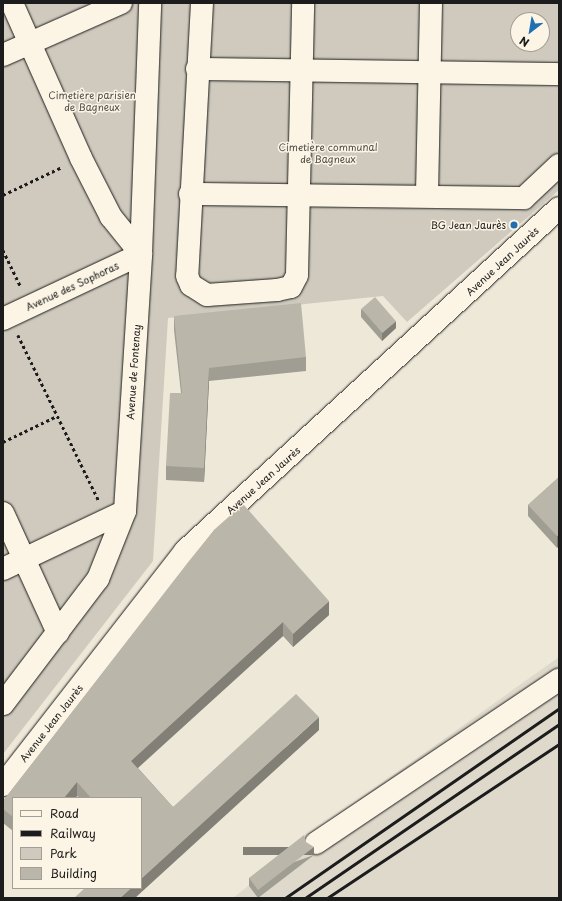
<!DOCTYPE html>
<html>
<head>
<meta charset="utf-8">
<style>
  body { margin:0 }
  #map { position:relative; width:562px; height:901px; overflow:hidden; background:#eee8d9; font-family:"Playpen Sans",sans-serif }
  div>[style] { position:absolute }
  .built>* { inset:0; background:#ded9cb }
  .green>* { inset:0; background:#cfcabd }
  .path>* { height:2.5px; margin-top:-1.25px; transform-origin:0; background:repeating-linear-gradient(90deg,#1c1c1c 0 3px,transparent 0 6px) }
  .roads { filter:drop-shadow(0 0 1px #1c1c1c) drop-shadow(0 0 1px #1c1c1c) }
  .minor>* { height:22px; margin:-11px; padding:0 11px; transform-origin:11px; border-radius:11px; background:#fcf5e5 }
  .rail>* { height:3px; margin:-1.5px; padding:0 1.5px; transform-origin:1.5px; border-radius:1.5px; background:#1c1c1c }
  .wall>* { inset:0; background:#a09d92 }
  .shaded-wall>* { inset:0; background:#827f77; transform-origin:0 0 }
  .building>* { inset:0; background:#bab6aa; transform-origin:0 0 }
  .dots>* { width:11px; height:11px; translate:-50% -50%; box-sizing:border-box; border:2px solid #fcf5e5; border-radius:50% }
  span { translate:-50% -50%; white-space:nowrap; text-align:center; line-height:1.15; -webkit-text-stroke:3px #fcf5e5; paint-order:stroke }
  .park-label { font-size:10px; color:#52504c }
  .poi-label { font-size:10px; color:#1c1c1c }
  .right { translate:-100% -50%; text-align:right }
  .street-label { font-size:10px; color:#1c1c1c }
  .frame { position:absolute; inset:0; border:4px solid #1c1c1c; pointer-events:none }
  .legend { position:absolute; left:12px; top:797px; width:130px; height:92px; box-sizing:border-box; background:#fcf5e5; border:1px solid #a29e95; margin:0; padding:5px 7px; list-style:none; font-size:12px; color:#1c1c1c }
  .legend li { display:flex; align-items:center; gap:8px; height:20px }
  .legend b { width:20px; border:1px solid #a29e95 }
  .north { position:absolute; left:510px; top:12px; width:40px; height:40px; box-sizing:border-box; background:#fcf5e5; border:1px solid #a29e95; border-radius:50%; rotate:211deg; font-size:11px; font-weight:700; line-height:16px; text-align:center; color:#1c1c1c }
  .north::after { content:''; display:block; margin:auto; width:14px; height:18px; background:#1f6fb2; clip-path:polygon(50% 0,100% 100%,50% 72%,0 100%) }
</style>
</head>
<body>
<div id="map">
  <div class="built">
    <div style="clip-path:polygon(559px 657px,559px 898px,233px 898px,326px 823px)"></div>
  </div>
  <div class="green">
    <div style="clip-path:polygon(evenodd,3px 3px,559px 3px,559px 190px,407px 322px,383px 296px,168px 318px,153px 561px,3px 754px,3px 3px,518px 20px,542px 20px,542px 44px,518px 44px,518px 20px)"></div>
  </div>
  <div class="path">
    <div style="left:3px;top:195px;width:65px;rotate:-25.4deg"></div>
    <div style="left:3px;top:250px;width:41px;rotate:64.1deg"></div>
    <div style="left:18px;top:335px;width:185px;rotate:64deg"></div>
    <div style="left:3px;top:442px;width:60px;rotate:-25.7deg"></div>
  </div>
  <div class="roads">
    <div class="minor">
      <div style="left:202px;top:3px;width:273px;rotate:93.1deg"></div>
      <div style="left:187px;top:276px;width:10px;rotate:66deg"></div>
      <div style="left:191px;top:285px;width:19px;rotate:32deg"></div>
      <div style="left:207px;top:295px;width:70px;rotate:-4.1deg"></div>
      <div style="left:277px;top:290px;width:14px;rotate:-12deg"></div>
      <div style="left:291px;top:287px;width:13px;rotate:-63deg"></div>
      <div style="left:297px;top:275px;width:272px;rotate:-88.7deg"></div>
      <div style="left:3px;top:55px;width:129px;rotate:-23.8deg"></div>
      <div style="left:197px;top:69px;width:362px;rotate:0.8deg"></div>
      <div style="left:190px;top:194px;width:334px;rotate:0.7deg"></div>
      <div style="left:524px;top:198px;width:48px;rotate:-43.3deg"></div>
      <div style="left:427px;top:194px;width:191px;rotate:-88.8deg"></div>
      <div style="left:3px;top:319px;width:153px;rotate:-25.2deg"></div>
      <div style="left:141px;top:254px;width:48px;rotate:-129deg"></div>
      <div style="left:111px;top:217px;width:66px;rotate:-117deg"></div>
      <div style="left:81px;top:158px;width:170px;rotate:-114deg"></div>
      <div style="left:3px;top:513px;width:132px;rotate:65.4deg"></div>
      <div style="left:3px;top:569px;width:135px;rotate:-25.4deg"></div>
      <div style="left:3px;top:704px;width:157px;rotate:-52.8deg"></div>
      <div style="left:98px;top:579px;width:73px;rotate:-68.3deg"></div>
      <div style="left:125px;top:511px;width:257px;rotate:-86.4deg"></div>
      <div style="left:141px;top:254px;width:251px;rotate:-87.9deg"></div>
      <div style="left:3px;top:785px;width:296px;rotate:-52.1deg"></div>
      <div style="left:185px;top:551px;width:507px;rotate:-42.52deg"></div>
      <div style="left:316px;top:843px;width:293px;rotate:-33.9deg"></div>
    </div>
  </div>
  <div class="rail">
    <div style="left:285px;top:898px;width:333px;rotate:-34.7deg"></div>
    <div style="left:305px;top:898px;width:308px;rotate:-34.4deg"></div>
    <div style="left:327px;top:898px;width:278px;rotate:-33.6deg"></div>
  </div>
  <div class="wall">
    <div style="clip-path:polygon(361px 309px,396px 328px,382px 341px,361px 317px)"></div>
    <div style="clip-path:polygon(174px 316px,306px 357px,306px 371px,209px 381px,204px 482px,166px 480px,166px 466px,181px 393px,174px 330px)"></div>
    <div style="clip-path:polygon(559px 477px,557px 548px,528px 516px,528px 505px)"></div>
    <div style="clip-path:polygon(215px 529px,329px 615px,293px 647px,283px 636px,138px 768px,173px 807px,319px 730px,141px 888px,141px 798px,79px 798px,77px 796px,75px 798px,13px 798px,13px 831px,3px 823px,3px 801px)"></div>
    <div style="clip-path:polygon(314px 855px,258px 898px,249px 886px,249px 878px)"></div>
  </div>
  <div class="shaded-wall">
    <div style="clip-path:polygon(396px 321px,396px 328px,382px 341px,382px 333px)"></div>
    <div style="clip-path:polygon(209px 368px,209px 381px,204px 482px,204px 468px)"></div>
    <div style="clip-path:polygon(559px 534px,559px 546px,557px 548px,557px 536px)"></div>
    <div style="clip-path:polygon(329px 601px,329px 615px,293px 647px,293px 634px)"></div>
    <div style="clip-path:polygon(283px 622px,283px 636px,131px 774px,131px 761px)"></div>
    <div style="clip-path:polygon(319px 717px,319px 730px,135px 898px,120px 898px,131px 888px,141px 888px,141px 879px)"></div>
    <div style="clip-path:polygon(77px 782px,77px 796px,75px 798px,64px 798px)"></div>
    <div style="left:314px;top:847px;width:8px;height:71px;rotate:90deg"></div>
  </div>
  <div class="building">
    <div style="left:375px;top:297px;width:32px;height:18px;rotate:49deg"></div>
    <div style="clip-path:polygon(301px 303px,306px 357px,209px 368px,204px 468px,166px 466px,170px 393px,182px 393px,174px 316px)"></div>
    <div style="clip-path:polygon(559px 477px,559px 534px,557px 536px,528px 505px)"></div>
    <div style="clip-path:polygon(243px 504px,329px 601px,293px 634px,283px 622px,131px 761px,173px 807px,296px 694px,319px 717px,141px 879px,141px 798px,91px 798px,77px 782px,64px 798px,13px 798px,13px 817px,3px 809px,3px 801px,189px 561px,215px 529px)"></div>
    <div style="clip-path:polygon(304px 835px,306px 842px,314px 847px,258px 890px,249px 878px)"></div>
    <div style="clip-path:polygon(85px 888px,131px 888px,120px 898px,74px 898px)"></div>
  </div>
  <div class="dots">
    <div style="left:514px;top:225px;background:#1f6fb2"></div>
  </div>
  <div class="park-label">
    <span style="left:92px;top:100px">Cimetière parisien<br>de Bagneux</span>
    <span style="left:328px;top:152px">Cimetière communal<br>de Bagneux</span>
  </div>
  <div class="poi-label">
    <span class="right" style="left:506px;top:225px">BG Jean Jaurès</span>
  </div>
  <div class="street-label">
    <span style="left:502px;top:261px;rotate:-43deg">Avenue Jean Jaurès</span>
    <span style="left:72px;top:286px;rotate:-25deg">Avenue des Sophoras</span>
    <span style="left:133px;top:372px;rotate:-86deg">Avenue de Fontenay</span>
    <span style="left:263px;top:480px;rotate:-42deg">Avenue Jean Jaurès</span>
    <span style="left:51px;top:723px;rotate:-52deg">Avenue Jean Jaurès</span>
  </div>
  <div class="frame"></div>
  <ul class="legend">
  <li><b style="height:5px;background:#fcf5e5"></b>Road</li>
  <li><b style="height:5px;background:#1c1c1c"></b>Railway</li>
  <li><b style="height:11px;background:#cfcabd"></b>Park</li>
  <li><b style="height:11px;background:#bab6aa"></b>Building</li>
  </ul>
  <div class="north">N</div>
</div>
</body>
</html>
